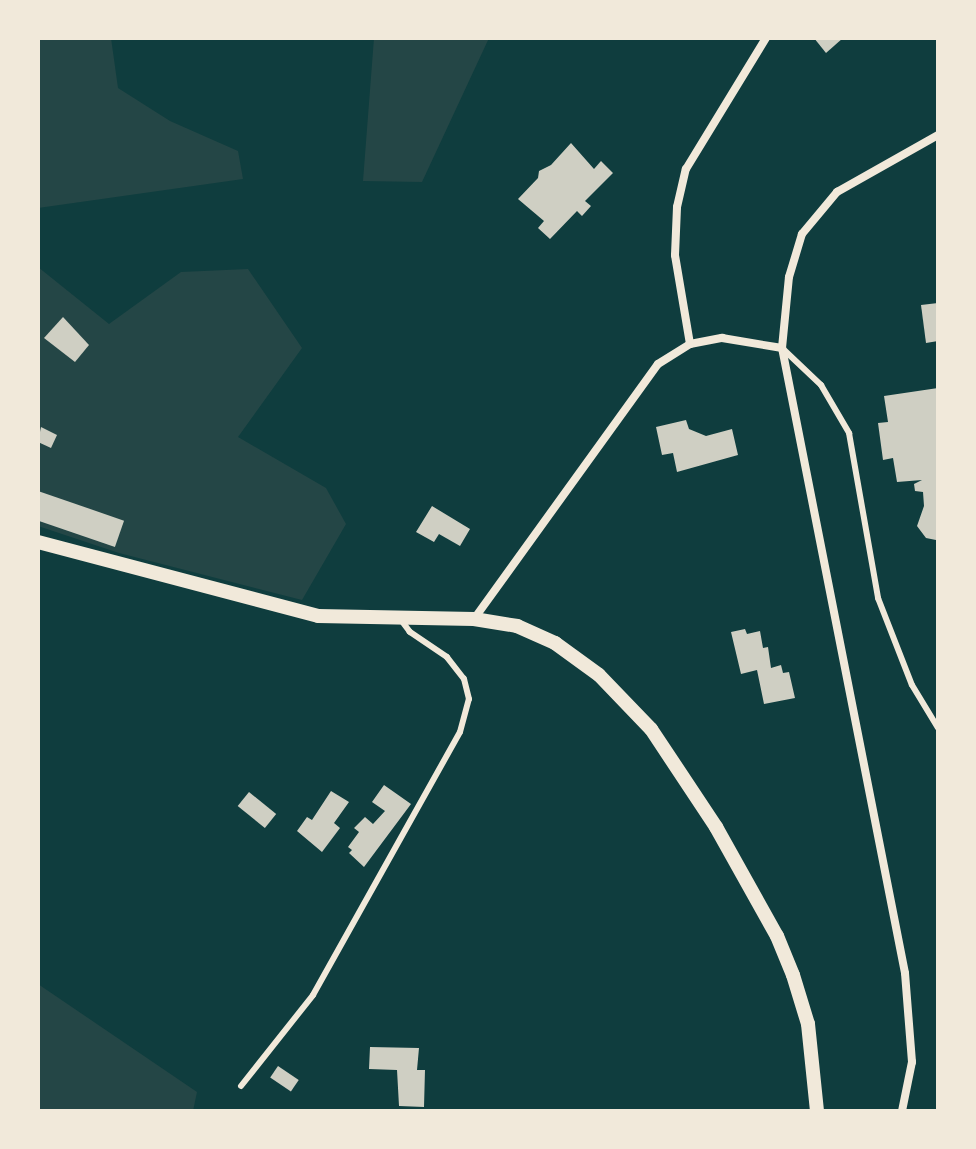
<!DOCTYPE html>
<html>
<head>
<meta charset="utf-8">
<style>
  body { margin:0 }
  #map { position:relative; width:976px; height:1149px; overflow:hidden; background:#0f3d3e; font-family:"Roboto Serif",serif }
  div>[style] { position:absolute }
  .green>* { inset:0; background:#244646 }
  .building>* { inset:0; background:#cfcfc3; transform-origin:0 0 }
  .service>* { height:6px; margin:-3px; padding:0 3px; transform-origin:3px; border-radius:3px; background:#f1e9da }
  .minor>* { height:8px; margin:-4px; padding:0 4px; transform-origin:4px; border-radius:4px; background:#f1e9da }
  .tertiary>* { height:14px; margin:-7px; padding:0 7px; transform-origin:7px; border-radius:7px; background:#f1e9da }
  span { translate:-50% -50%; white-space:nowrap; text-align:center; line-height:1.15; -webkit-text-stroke:6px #f1e9da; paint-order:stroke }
  .frame { position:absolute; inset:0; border:40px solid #f1e9da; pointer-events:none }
</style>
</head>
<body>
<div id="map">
  <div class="green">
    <div style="clip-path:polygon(38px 38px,111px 38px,118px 88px,170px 121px,238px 151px,243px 179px,38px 208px)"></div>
    <div style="clip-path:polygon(374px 38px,489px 38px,422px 182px,363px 181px)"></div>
    <div style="clip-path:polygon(38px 267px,109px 324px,181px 272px,248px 269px,302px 348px,238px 437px,326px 488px,346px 524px,302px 600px,119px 553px,38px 526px)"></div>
    <div style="clip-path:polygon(38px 984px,197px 1092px,193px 1111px,38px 1111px)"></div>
  </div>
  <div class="building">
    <div style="clip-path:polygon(814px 38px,843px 38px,826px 53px)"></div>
    <div style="clip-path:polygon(571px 143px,594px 169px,601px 161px,613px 173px,585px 201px,591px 206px,582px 216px,577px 211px,550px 239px,538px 228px,544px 221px,518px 199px,538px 178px,539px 171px,551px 165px)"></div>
    <div style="clip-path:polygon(938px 303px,938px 341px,926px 343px,921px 305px)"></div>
    <div style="clip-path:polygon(63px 317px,89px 345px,75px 362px,44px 338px)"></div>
    <div style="clip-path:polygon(938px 388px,938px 540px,936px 540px,926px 538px,917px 526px,924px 506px,923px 492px,915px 491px,914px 484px,922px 480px,897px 482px,893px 458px,883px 460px,878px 423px,888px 422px,884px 396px)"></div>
    <div style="clip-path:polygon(686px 420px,689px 429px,706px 436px,732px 429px,738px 455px,677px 472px,673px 453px,662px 455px,656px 427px)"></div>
    <div style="clip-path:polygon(41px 427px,57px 435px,51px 448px,38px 442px)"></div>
    <div style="left:38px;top:491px;width:91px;height:28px;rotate:19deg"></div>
    <div style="clip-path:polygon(432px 506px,470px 529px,460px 546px,439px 534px,434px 542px,416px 532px)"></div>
    <div style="clip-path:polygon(745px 629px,747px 634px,760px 631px,763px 648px,768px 647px,771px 668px,781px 665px,783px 673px,789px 672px,795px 698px,764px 704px,757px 670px,741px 674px,731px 632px)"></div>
    <div style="clip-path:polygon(384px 785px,411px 804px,364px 867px,349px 853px,352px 850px,348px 847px,359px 832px,354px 828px,365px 817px,373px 824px,385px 811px,372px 802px)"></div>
    <div style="clip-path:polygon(331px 791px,349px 802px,334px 823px,340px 828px,322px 852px,297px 831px,307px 817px,312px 820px)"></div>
    <div style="left:249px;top:792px;width:35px;height:18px;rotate:39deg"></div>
    <div style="clip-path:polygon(370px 1047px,419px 1048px,417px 1070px,425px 1070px,424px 1107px,399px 1106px,397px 1070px,369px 1069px)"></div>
    <div style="left:278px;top:1066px;width:25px;height:14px;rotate:34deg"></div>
  </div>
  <div class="service">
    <div style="left:782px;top:348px;width:54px;rotate:43.5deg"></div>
    <div style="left:821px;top:385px;width:56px;rotate:59.7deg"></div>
    <div style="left:849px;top:433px;width:168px;rotate:80deg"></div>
    <div style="left:878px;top:598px;width:93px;rotate:68.7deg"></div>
    <div style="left:912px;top:685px;width:50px;rotate:58.8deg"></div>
    <div style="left:241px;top:1086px;width:116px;rotate:-51.6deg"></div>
    <div style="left:313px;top:995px;width:301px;rotate:-60.8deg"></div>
    <div style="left:460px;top:732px;width:34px;rotate:-75deg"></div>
    <div style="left:469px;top:699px;width:21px;rotate:-104deg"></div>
    <div style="left:464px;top:679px;width:28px;rotate:-128deg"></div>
    <div style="left:447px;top:657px;width:45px;rotate:-146deg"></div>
    <div style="left:410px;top:632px;width:15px;rotate:-127deg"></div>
  </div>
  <div class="minor">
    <div style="left:690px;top:344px;width:90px;rotate:-99.6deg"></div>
    <div style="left:675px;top:255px;width:48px;rotate:-87.6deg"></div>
    <div style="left:677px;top:207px;width:39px;rotate:-77deg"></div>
    <div style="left:686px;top:169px;width:153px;rotate:-58.6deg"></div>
    <div style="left:474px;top:619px;width:314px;rotate:-54.2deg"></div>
    <div style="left:658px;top:364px;width:38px;rotate:-32deg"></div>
    <div style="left:690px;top:344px;width:33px;rotate:-11deg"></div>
    <div style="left:722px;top:338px;width:61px;rotate:9.5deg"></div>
    <div style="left:902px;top:1111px;width:50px;rotate:-78.5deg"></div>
    <div style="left:912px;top:1062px;width:89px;rotate:-94.5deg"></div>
    <div style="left:905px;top:973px;width:637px;rotate:-101.13deg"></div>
    <div style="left:782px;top:348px;width:71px;rotate:-84.4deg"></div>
    <div style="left:789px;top:277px;width:45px;rotate:-73.2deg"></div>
    <div style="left:802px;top:234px;width:55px;rotate:-50.2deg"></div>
    <div style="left:837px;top:192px;width:116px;rotate:-29.4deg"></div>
  </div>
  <div class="tertiary">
    <div style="left:38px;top:542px;width:290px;rotate:14.8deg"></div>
    <div style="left:318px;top:616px;width:156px;rotate:1.1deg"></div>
    <div style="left:474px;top:619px;width:44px;rotate:9.2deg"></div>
    <div style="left:517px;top:626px;width:42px;rotate:24.1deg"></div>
    <div style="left:555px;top:643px;width:54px;rotate:36deg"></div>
    <div style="left:599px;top:675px;width:75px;rotate:46.1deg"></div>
    <div style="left:651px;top:729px;width:118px;rotate:56.4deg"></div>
    <div style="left:716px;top:827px;width:125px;rotate:60.8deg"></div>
    <div style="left:777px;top:936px;width:42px;rotate:67.7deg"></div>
    <div style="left:793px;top:975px;width:51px;rotate:73deg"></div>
    <div style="left:808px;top:1024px;width:87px;rotate:84.1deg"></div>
  </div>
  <div class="frame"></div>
</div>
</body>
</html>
